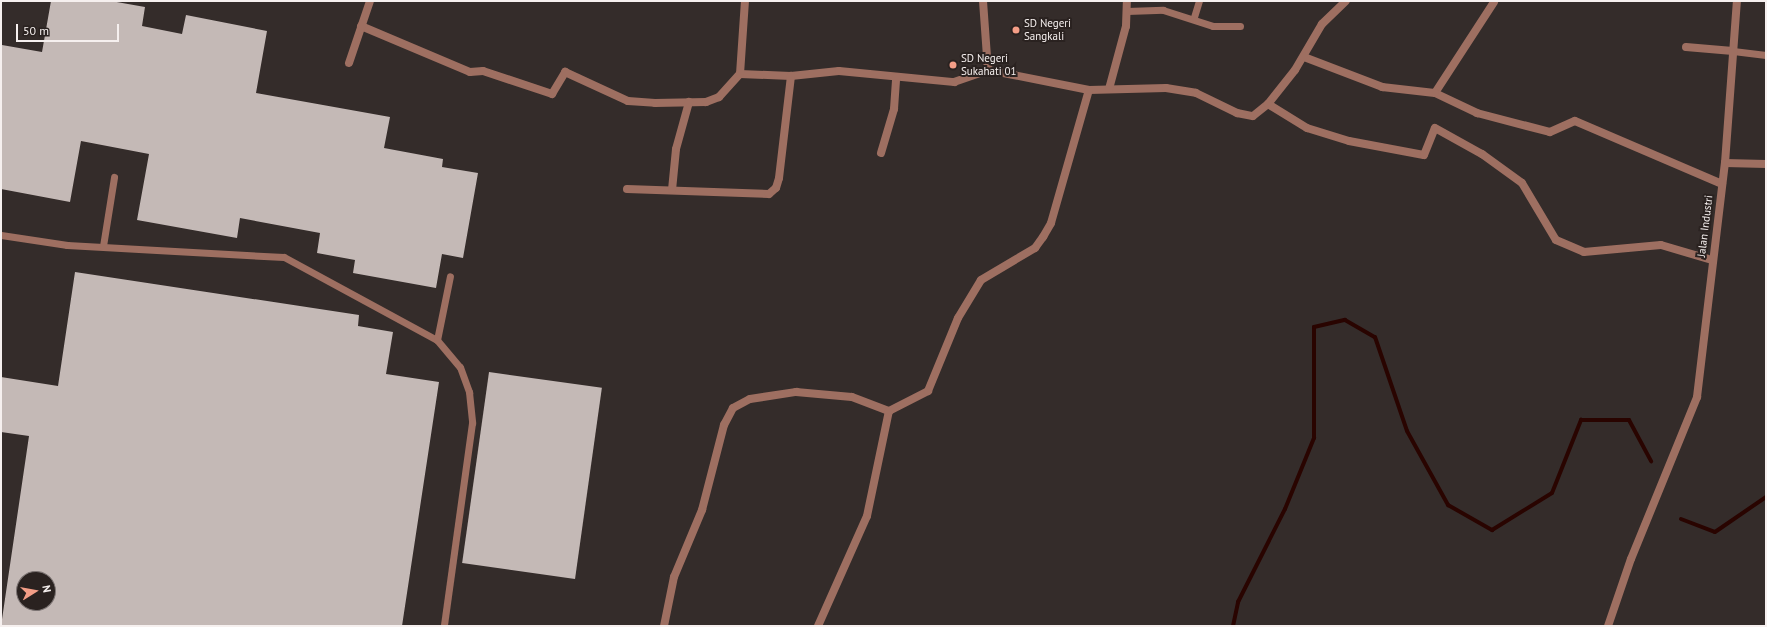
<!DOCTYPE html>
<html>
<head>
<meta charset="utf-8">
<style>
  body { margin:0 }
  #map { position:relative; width:1767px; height:627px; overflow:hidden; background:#342c2a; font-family:"PT Sans",sans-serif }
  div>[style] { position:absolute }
  .stream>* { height:4px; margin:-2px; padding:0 2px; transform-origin:2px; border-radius:2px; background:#290400 }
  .building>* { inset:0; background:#c4b9b6; transform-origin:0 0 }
  .lane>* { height:7px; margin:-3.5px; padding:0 3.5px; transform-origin:3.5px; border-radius:3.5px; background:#9e6f61 }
  .street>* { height:8px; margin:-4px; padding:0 4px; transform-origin:4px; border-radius:4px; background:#9e6f61 }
  .dots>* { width:11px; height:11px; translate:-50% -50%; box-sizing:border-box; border:2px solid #2a2220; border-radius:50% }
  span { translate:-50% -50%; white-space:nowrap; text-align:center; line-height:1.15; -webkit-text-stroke:4px #2a2220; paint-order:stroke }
  .poi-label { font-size:11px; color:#f6f0ef }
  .left { translate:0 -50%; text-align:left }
  .street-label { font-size:11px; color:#f6f0ef }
  .frame { position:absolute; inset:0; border:2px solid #f6f0ef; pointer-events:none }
  .north { position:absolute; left:16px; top:571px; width:40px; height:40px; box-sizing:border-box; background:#2a2220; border:1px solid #7c7473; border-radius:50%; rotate:79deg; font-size:11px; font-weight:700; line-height:16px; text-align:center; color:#f6f0ef }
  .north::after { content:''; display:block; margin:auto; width:14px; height:18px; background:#f49e87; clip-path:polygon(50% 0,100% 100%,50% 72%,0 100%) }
  .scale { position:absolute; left:16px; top:24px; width:103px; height:18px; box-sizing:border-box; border:2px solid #f6f0ef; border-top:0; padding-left:5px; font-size:12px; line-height:14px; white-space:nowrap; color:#f6f0ef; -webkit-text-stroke:3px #2a2220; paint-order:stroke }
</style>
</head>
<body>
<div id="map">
  <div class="stream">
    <div style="left:1681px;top:519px;width:36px;rotate:21deg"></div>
    <div style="left:1715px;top:532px;width:62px;rotate:-34.5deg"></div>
    <div style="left:1233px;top:626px;width:25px;rotate:-78deg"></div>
    <div style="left:1238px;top:602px;width:104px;rotate:-63.2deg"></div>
    <div style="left:1285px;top:509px;width:77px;rotate:-67.8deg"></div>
    <div style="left:1314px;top:438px;width:111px;rotate:-90deg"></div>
    <div style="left:1314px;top:327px;width:32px;rotate:-13deg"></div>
    <div style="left:1345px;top:320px;width:34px;rotate:30deg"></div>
    <div style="left:1375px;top:337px;width:99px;rotate:71.2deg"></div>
    <div style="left:1407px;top:431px;width:85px;rotate:61deg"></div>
    <div style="left:1448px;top:505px;width:51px;rotate:29.6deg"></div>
    <div style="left:1492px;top:530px;width:70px;rotate:-31.7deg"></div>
    <div style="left:1552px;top:493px;width:79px;rotate:-68.3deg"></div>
    <div style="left:1581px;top:420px;width:48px"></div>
    <div style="left:1629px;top:420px;width:47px;rotate:61.8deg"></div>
  </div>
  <div class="building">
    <div style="clip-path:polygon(51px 1px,111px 1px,145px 7px,142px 26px,182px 34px,186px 15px,267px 31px,256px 93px,390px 117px,384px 148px,443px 159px,442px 167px,478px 173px,463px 258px,442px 254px,436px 288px,353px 273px,355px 260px,317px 253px,320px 233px,240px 218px,237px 238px,137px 220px,149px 154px,81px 141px,70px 202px,1px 189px,2px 45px,42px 52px)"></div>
    <div style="clip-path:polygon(evenodd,75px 272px,359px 315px,358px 326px,393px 332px,386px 374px,439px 382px,402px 626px,1px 626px,29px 436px,1px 432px,1px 377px,58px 386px,75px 272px,24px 579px,48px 579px,48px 603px,24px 603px,24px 579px)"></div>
    <div style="left:489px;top:372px;width:114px;height:193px;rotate:8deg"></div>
  </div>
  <div class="lane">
    <div style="left:1127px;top:11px;width:36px;rotate:-2deg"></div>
    <div style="left:1163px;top:10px;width:52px;rotate:17.7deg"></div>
    <div style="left:1213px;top:26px;width:27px"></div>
    <div style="left:1194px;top:17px;width:17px;rotate:-73deg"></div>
    <div style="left:1733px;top:51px;width:33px;rotate:7deg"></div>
    <div style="left:1px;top:235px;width:67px;rotate:8.6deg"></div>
    <div style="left:67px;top:245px;width:217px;rotate:3.2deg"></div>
    <div style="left:284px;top:257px;width:174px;rotate:28.5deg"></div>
    <div style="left:437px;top:340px;width:35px;rotate:50deg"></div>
    <div style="left:460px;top:367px;width:27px;rotate:70deg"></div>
    <div style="left:469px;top:392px;width:31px;rotate:84deg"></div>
    <div style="left:472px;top:423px;width:205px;rotate:97.9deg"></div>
    <div style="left:103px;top:246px;width:70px;rotate:-80.9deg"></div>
    <div style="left:437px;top:340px;width:65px;rotate:-78.5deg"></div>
  </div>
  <div class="street">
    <div style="left:983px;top:1px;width:69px;rotate:85.9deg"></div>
    <div style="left:988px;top:70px;width:103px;rotate:11.2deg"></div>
    <div style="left:1089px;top:90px;width:77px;rotate:-1.5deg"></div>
    <div style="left:1166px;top:88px;width:30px;rotate:9deg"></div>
    <div style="left:1196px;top:93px;width:46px;rotate:26deg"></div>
    <div style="left:1237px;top:113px;width:16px;rotate:11deg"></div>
    <div style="left:1253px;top:116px;width:19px;rotate:-39deg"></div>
    <div style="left:1268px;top:104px;width:43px;rotate:-51.5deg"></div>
    <div style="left:1295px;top:70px;width:53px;rotate:-59.6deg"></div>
    <div style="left:1322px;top:24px;width:33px;rotate:-44deg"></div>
    <div style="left:1494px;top:2px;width:108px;rotate:123deg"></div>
    <div style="left:1435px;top:93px;width:47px;rotate:25.5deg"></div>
    <div style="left:1477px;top:113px;width:75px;rotate:14.6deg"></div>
    <div style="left:1550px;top:132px;width:27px;rotate:-24deg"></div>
    <div style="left:1575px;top:121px;width:160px;rotate:23.2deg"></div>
    <div style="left:361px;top:26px;width:118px;rotate:22.9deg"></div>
    <div style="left:470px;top:72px;width:13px;rotate:-4deg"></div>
    <div style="left:483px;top:71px;width:73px;rotate:18.4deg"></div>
    <div style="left:552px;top:94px;width:26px;rotate:-59deg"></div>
    <div style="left:565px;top:72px;width:69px;rotate:24.7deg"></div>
    <div style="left:628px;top:101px;width:27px;rotate:4deg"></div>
    <div style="left:655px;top:103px;width:51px;rotate:-1.1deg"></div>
    <div style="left:706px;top:102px;width:14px;rotate:-21deg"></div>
    <div style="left:719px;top:97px;width:31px;rotate:-48deg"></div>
    <div style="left:740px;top:74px;width:51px;rotate:2.2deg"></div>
    <div style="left:791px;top:76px;width:48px;rotate:-5.9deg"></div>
    <div style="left:839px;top:71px;width:116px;rotate:5.5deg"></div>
    <div style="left:954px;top:82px;width:36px;rotate:-19deg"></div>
    <div style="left:1686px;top:47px;width:47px;rotate:4.9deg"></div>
    <div style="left:1304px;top:57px;width:84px;rotate:21deg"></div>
    <div style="left:1382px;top:87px;width:53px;rotate:6.5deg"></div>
    <div style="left:349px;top:63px;width:65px;rotate:-71.3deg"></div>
    <div style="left:740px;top:74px;width:73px;rotate:-86.1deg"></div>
    <div style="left:1109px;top:89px;width:65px;rotate:-74.9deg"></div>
    <div style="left:1126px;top:26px;width:25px;rotate:-88deg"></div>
    <div style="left:1268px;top:104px;width:46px;rotate:31.6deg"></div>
    <div style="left:1307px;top:128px;width:44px;rotate:17.2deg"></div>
    <div style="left:1349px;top:141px;width:76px;rotate:10.6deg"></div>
    <div style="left:1424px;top:155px;width:29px;rotate:-68deg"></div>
    <div style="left:1435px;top:128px;width:54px;rotate:29deg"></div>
    <div style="left:1482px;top:154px;width:49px;rotate:35.9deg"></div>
    <div style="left:1522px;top:183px;width:66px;rotate:59.2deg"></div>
    <div style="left:1556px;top:240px;width:30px;rotate:23deg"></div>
    <div style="left:1584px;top:252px;width:77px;rotate:-5.2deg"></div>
    <div style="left:1661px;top:245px;width:53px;rotate:16.4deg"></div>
    <div style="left:881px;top:153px;width:46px;rotate:-73.5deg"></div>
    <div style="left:894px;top:109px;width:32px;rotate:-86deg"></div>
    <div style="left:1725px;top:163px;width:41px;rotate:1.4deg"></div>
    <div style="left:627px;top:189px;width:142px;rotate:2deg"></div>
    <div style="left:769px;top:194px;width:9px;rotate:-41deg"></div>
    <div style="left:776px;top:188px;width:10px;rotate:-73deg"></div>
    <div style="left:779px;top:178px;width:103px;rotate:-83.3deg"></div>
    <div style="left:672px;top:190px;width:41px;rotate:-84.4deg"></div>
    <div style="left:676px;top:149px;width:49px;rotate:-74.5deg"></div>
    <div style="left:664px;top:626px;width:50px;rotate:-78.5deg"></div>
    <div style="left:674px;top:577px;width:73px;rotate:-67.3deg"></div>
    <div style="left:702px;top:510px;width:88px;rotate:-75.5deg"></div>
    <div style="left:724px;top:425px;width:19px;rotate:-62deg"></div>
    <div style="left:733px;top:408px;width:19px;rotate:-28deg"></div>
    <div style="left:750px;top:399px;width:47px;rotate:-8.7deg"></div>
    <div style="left:796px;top:392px;width:56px;rotate:5.1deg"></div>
    <div style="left:852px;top:397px;width:40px;rotate:21deg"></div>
    <div style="left:818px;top:626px;width:120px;rotate:-66deg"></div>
    <div style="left:867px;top:516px;width:107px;rotate:-78.2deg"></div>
    <div style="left:889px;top:411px;width:44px;rotate:-27.1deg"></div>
    <div style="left:928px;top:391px;width:79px;rotate:-67.7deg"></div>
    <div style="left:958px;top:318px;width:44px;rotate:-58.8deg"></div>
    <div style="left:981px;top:280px;width:63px;rotate:-30.7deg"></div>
    <div style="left:1035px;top:248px;width:14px;rotate:-54deg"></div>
    <div style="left:1043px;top:237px;width:16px;rotate:-60deg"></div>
    <div style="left:1051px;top:223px;width:138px;rotate:-74.1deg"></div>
    <div style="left:1608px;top:626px;width:71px;rotate:-71.1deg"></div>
    <div style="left:1631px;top:559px;width:175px;rotate:-67.8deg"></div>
    <div style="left:1697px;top:397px;width:236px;rotate:-83.2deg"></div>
    <div style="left:1725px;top:163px;width:162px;rotate:-85.8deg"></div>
  </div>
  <div class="dots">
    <div style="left:1016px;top:30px;background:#f49e87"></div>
    <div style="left:953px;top:65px;background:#f49e87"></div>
  </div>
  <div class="poi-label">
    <span class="left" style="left:1024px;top:30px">SD Negeri<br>Sangkali</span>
    <span class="left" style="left:961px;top:65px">SD Negeri<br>Sukahati 01</span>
  </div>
  <div class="street-label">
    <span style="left:1705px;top:226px;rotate:-83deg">Jalan Industri</span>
  </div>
  <div class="frame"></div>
  <div class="north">N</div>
  <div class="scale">50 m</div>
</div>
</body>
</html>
